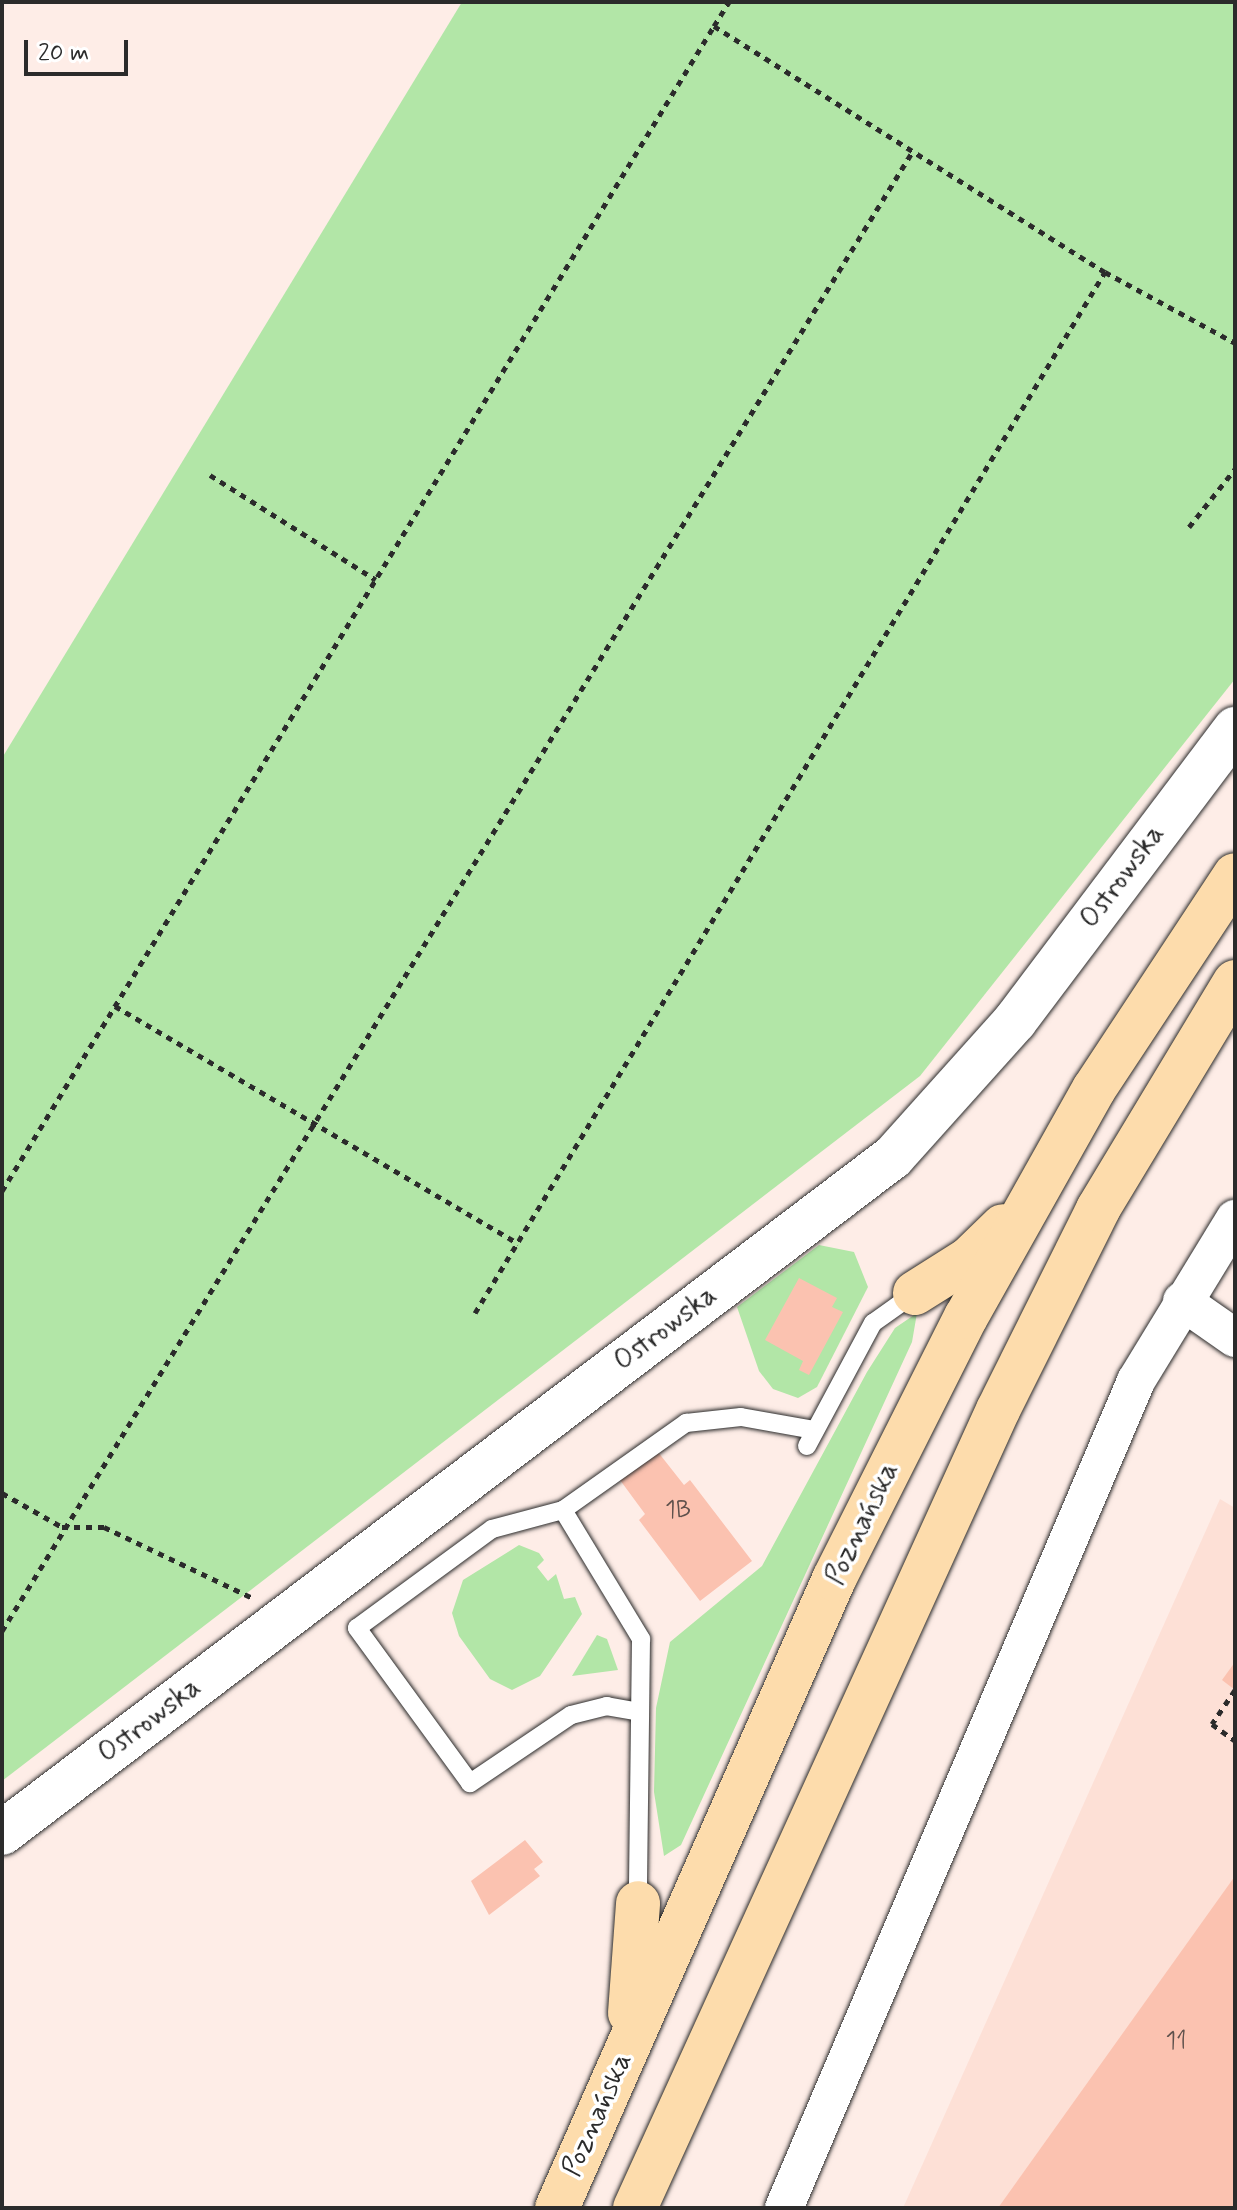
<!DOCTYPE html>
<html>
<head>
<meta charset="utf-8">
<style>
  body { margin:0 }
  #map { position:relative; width:1237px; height:2210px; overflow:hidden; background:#feede7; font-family:Mynerve,sans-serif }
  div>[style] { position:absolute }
  .built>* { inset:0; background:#fde0d6 }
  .green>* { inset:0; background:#b2e6a7 }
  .building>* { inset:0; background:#fbc2b0 }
  .path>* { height:5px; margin-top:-2.5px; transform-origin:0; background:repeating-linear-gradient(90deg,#2b2b2b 0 6px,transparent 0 12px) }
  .roads { filter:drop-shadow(0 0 2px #2b2b2b) drop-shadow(0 0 2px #2b2b2b) }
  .lane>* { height:18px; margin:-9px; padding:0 9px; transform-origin:9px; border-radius:9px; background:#fff }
  .street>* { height:38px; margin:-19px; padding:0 19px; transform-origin:19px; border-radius:19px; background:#fff }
  .secondary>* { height:44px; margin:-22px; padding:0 22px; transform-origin:22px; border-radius:22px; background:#fff }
  .highway>* { height:44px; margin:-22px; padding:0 22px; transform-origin:22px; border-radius:22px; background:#fddcac }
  span { translate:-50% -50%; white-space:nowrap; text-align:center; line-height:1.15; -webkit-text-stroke:7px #fff; paint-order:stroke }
  .number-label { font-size:24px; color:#5f514c }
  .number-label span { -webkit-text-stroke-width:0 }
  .street-label { font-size:28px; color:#2b2b2b }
  .frame { position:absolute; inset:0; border:4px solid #2b2b2b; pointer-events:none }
  .scale { position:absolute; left:24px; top:40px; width:104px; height:36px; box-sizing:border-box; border:4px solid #2b2b2b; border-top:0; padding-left:10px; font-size:24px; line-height:28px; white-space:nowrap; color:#2b2b2b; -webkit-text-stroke:6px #fff; paint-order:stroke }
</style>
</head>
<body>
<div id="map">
  <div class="built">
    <div style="clip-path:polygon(1220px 1499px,1235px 1508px,1235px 2208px,903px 2208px)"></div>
  </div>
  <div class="green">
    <div style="clip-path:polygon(462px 2px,1235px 2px,1235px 679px,920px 1076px,2px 1781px,2px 758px)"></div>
    <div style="clip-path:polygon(819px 1245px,854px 1252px,868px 1287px,817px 1387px,798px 1398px,773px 1389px,759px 1371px,737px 1307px)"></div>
    <div style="clip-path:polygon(917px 1313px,912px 1342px,681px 1845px,664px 1856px,654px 1792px,656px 1708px,670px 1642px,762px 1566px,867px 1372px,895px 1328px)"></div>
    <div style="clip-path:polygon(519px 1545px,539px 1553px,544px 1560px,537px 1567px,548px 1581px,556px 1574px,564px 1599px,575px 1597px,582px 1614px,540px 1676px,512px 1690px,490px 1679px,459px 1636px,452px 1613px,463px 1580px)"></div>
    <div style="clip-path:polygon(597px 1635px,607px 1639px,618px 1670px,572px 1676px)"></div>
  </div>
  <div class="building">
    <div style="clip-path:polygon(799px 1278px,837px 1298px,832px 1307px,843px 1312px,809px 1375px,799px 1370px,803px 1361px,765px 1340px)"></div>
    <div style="clip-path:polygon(658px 1452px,684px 1485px,690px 1480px,752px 1561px,700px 1601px,639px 1520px,645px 1514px,620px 1480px)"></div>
    <div style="clip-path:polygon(1235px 1662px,1235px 1690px,1222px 1680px)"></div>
    <div style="clip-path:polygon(525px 1840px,543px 1862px,534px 1869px,540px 1876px,489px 1915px,471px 1881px)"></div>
    <div style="clip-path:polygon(1235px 1876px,1235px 2208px,998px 2208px)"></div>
  </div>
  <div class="path">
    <div style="left:714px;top:26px;width:28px;rotate:-58deg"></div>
    <div style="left:210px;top:475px;width:196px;rotate:32.3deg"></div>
    <div style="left:1189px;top:527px;width:74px;rotate:-51.6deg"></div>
    <div style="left:115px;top:1006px;width:468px;rotate:30.5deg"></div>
    <div style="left:2px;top:1191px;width:1365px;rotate:-58.57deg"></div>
    <div style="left:714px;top:26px;width:462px;rotate:32.2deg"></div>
    <div style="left:1105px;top:272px;width:148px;rotate:28.6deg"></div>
    <div style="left:475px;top:1313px;width:1217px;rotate:-58.82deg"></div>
    <div style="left:2px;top:1493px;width:69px;rotate:29.5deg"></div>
    <div style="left:62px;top:1527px;width:42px"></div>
    <div style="left:104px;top:1527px;width:163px;rotate:25.5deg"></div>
    <div style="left:2px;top:1631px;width:1738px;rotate:-58.39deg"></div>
    <div style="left:1235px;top:1690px;width:41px;rotate:124.1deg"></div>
    <div style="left:1212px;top:1724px;width:29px;rotate:36deg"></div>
  </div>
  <div class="roads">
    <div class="lane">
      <div style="left:807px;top:1446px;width:140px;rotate:-61.8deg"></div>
      <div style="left:873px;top:1323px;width:52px;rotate:-35.5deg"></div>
      <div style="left:563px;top:1510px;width:151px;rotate:58.8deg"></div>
      <div style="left:641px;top:1639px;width:264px;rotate:90.7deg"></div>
      <div style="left:640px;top:1712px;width:34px;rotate:-170deg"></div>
      <div style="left:607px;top:1706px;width:37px;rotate:166deg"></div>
      <div style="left:571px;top:1715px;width:122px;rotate:146deg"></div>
      <div style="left:470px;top:1783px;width:192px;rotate:-126.1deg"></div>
      <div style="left:357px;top:1628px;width:167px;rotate:-36.3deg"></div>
      <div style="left:492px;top:1529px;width:73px;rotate:-15deg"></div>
      <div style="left:563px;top:1510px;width:151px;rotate:-35.3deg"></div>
      <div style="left:686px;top:1423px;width:55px;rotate:-6.2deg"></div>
      <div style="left:741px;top:1417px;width:75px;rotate:10deg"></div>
    </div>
    <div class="street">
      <div style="left:1182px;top:1301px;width:65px;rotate:34.9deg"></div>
      <div style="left:784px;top:2208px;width:899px;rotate:-66.94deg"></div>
      <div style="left:1136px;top:1381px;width:190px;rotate:-58.6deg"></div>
    </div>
    <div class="secondary">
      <div style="left:2px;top:1833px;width:1118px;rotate:-37.19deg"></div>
      <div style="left:893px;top:1157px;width:183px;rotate:-48.1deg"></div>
      <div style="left:1015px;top:1021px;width:366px;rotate:-53deg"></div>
    </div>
    <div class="highway">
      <div style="left:915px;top:1293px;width:64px;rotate:-32.2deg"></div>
      <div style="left:969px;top:1259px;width:47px;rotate:-44.1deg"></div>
      <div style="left:630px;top:2013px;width:110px;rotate:-85.8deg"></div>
      <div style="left:557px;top:2208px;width:687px;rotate:-66.23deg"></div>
      <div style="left:834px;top:1579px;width:293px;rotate:-63.3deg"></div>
      <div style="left:966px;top:1317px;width:261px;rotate:-60.7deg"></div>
      <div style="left:1094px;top:1089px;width:256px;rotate:-56.6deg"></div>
      <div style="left:635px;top:2208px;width:877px;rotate:-65.54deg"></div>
      <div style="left:998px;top:1410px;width:225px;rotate:-63.5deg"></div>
      <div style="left:1098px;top:1209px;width:265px;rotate:-58.9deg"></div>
    </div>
  </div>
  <div class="number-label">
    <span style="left:678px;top:1511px">1B</span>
    <span style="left:1176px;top:2042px">11</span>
  </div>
  <div class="street-label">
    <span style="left:1123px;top:877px;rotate:-53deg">Ostrowska</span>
    <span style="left:666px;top:1329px;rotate:-37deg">Ostrowska</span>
    <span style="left:863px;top:1524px;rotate:-64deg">Poznańska</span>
    <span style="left:150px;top:1721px;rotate:-37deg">Ostrowska</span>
    <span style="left:598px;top:2115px;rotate:-66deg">Poznańska</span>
  </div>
  <div class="frame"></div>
  <div class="scale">20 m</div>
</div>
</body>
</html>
